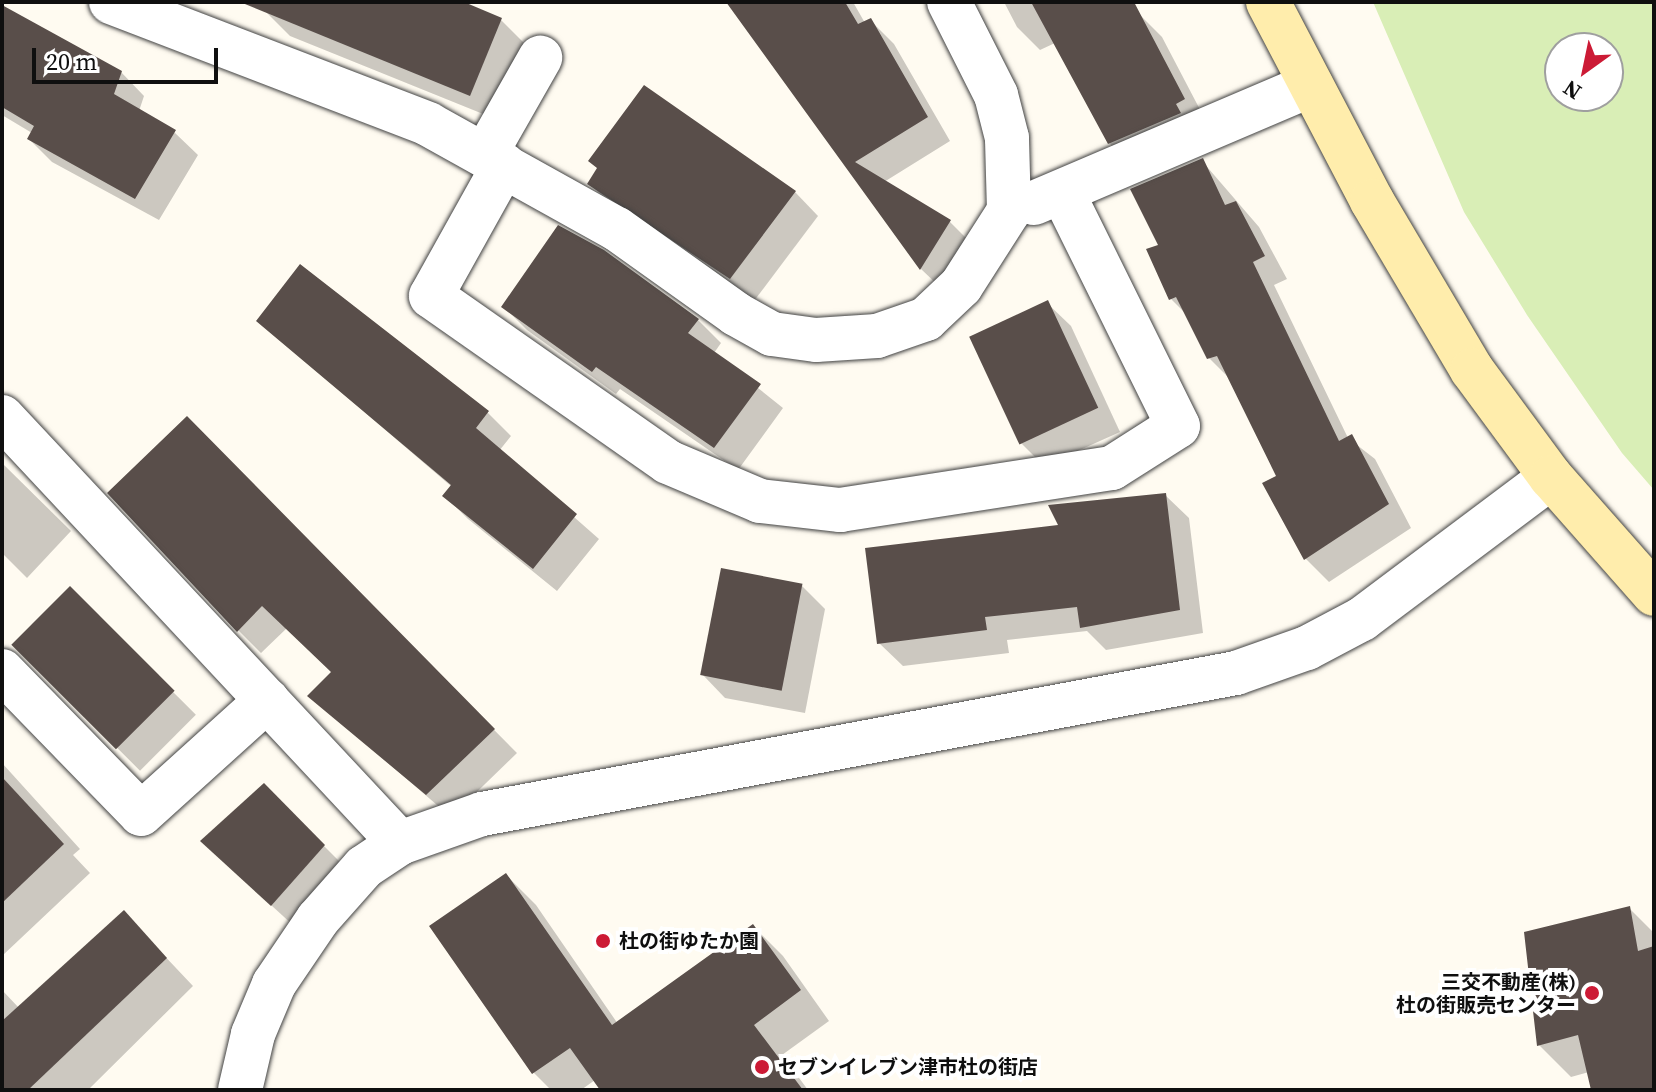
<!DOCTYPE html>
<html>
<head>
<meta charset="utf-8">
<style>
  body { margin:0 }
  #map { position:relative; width:1656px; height:1092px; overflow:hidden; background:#fffbf1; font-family:"Source Serif 4","Noto Sans JP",serif }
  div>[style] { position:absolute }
  .green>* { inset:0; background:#d9eeb6 }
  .shadow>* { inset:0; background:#0003; transform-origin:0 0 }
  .building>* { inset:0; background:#594e4a; transform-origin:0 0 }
  .roads { filter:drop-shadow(0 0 2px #424242) drop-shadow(0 0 2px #424242) }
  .street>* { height:44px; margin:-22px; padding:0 22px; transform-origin:22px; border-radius:22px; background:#fff }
  .secondary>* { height:44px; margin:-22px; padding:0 22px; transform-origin:22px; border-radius:22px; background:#ffedac }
  .dots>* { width:22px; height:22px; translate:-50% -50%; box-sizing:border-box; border:4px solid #fff; border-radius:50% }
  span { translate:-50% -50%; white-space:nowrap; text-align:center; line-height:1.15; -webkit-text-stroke:8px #fff; paint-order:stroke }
  .poi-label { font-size:20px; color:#0f0f0f; font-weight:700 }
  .left { translate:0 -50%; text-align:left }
  .right { translate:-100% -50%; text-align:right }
  .frame { position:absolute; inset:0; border:4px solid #0f0f0f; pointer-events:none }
  .north { position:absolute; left:1544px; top:32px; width:80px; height:80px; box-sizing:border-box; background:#fff; border:2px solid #9f9f9f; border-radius:50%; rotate:213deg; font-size:22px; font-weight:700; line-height:32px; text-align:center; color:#0f0f0f }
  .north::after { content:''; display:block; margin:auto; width:28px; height:36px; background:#cc1a35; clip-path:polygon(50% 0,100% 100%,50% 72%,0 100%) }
  .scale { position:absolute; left:32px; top:48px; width:186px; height:36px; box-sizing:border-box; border:4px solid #0f0f0f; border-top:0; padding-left:10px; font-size:24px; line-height:28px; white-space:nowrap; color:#0f0f0f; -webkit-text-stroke:6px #fff; paint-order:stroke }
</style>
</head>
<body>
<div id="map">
  <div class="green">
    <div style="clip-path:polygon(evenodd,1373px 2px,1654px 2px,1654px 490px,1622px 453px,1527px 315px,1464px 212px,1373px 2px,1560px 48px,1608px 48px,1608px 96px,1560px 96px,1560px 48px)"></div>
  </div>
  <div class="shadow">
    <div style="clip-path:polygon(270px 2px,459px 2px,501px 20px,524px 43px,493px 118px,290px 36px,266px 12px)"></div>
    <div style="clip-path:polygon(728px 2px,853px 2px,865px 23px,870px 20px,894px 44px,950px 141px,884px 182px,949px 221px,973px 245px,944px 291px,921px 269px)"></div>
    <div style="clip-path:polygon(1004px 2px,1112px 2px,1139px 14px,1162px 37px,1207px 123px,1133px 167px,1109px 143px,1055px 43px,1040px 50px,1017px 27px)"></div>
    <div style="clip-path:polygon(2px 6px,121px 72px,144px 96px,139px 111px,174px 132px,198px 155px,159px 220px,52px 162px,29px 139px,32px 133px,2px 115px)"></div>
    <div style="clip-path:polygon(1202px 161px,1259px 227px,1287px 279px,1274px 285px,1348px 438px,1375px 459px,1411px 528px,1329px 582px,1306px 559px,1264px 484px,1278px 476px,1231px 380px,1209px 358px,1188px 316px,1171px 299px,1148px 250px,1160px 246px)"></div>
    <div style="clip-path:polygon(589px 183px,795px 192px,818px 216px,754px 301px,613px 207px)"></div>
    <div style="clip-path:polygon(300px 267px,488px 413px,511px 436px,499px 451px,599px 539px,557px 591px,468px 519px,445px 496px,452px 487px,258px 321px)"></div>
    <div style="clip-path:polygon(1047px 303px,1071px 326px,1120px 432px,1044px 466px,1021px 443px)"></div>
    <div style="clip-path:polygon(504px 307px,698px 320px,721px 343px,714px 353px,783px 408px,738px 470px,620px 389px,616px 394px,527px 330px)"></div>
    <div style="clip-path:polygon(187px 419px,517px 753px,451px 817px,310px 696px,333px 673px,287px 628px,261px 653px,238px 630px)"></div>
    <div style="clip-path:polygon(2px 463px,71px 531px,27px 578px,2px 553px)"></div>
    <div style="clip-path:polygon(1165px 495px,1189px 518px,1203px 633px,1106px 650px,1087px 631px,1007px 640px,1009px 653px,903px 666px,879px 643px,1061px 527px)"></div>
    <div style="clip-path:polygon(802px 586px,825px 609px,805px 713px,725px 698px,702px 674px)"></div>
    <div style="left:70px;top:589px;width:178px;height:79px;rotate:45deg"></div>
    <div style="clip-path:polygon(2px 763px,80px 849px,73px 855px,90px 873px,2px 956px)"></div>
    <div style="clip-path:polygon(264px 786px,347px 869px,295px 927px,226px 864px)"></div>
    <div style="clip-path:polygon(506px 875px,536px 905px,618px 1024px,753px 926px,783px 956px,829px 1021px,782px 1055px,808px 1090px,603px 1090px,595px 1080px,581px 1090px,551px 1090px,534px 1073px)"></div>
    <div style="clip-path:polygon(1629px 908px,1654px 933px,1654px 1090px,1593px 1090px,1589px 1072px,1571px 1077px,1539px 1045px)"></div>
    <div style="clip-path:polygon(124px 913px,193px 986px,88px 1090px,2px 1090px,2px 990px,19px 1008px)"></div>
  </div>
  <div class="building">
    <div style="clip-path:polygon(240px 2px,464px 2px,502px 18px,470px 96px)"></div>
    <div style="clip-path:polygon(726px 2px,845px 2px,858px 24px,871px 18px,928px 117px,855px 162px,951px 220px,920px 270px)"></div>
    <div style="clip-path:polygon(1031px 2px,1134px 2px,1185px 99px,1176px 104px,1181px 113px,1108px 144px)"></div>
    <div style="clip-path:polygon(2px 5px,122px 71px,114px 94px,176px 130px,135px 199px,27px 139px,34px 126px,2px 107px)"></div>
    <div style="clip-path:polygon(644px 85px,796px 191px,730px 279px,587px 184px,597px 168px,588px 161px)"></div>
    <div style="clip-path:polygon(1203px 158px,1225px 205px,1236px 201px,1265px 256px,1253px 262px,1339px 441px,1352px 434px,1389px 504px,1304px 560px,1262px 483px,1276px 476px,1217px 356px,1207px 359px,1176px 297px,1169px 300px,1146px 249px,1158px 245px,1130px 189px)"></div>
    <div style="clip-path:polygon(558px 225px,604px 250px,699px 319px,688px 333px,761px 384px,714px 448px,596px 367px,592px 372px,501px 307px)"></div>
    <div style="clip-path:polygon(300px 264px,489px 411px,476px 428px,577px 514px,533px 569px,442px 496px,451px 485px,256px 321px)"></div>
    <div style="left:1048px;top:300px;width:119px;height:87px;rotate:65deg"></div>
    <div style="clip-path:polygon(187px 416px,495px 729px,426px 795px,307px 696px,331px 672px,262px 606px,237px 632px,107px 493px)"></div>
    <div style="clip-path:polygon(1166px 493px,1180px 610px,1080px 628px,1077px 607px,985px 617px,987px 630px,877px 644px,865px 548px,1058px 525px,1048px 505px)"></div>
    <div style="left:721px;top:568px;width:83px;height:109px;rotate:11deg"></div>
    <div style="left:70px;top:586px;width:148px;height:83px;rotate:45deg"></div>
    <div style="clip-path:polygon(2px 777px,64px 844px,2px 903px)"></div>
    <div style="clip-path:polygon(264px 783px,325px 845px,271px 906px,200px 841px)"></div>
    <div style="clip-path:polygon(506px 873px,612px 1025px,753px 924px,801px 990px,754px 1025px,803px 1090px,600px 1090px,570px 1048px,532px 1074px,429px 926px)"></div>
    <div style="clip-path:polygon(1630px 906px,1638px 951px,1654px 946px,1654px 1090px,1591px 1090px,1578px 1035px,1537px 1046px,1524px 932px)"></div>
    <div style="clip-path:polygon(124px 910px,167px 958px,28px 1090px,2px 1090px,2px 1021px)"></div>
  </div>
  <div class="roads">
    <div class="street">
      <div style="left:111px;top:2px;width:340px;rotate:21deg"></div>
      <div style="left:428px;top:124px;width:216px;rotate:29.1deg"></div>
      <div style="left:617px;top:229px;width:146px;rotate:35.5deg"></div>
      <div style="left:736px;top:314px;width:41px;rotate:29.1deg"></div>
      <div style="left:772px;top:334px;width:44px;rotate:7.8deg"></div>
      <div style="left:816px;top:340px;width:61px;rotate:-3.8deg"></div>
      <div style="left:877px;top:336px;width:52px;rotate:-19.1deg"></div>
      <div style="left:926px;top:319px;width:48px;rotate:-43.3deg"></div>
      <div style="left:961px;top:286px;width:89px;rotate:-57.4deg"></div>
      <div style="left:1009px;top:211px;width:73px;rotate:-91.6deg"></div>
      <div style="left:1007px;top:138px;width:44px;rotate:-104.3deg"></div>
      <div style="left:996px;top:95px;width:104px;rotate:-116.8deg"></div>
      <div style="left:485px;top:155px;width:112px;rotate:-60.4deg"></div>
      <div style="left:504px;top:165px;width:150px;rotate:119.1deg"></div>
      <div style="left:431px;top:296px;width:289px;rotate:35deg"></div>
      <div style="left:668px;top:462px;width:100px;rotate:23deg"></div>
      <div style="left:760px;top:501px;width:81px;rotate:6.4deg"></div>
      <div style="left:840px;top:510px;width:275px;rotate:-8.8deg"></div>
      <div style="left:1112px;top:468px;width:78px;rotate:-32.5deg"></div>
      <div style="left:1178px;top:426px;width:260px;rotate:-116.3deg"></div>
      <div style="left:1034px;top:203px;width:301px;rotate:-23.1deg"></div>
      <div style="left:2px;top:417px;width:583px;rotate:46.95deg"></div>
      <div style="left:2px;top:671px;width:199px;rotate:45.8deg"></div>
      <div style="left:141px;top:814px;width:170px;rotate:-42.1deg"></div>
      <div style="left:240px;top:1090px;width:57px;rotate:-76.9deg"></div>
      <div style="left:253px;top:1034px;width:54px;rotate:-67.2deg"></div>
      <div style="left:274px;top:984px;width:78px;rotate:-55.9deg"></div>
      <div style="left:318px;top:919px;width:69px;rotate:-48.5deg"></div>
      <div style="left:364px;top:867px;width:43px;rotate:-33.7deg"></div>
      <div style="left:400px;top:843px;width:87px;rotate:-19.5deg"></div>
      <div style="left:482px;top:814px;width:767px;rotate:-10.59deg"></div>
      <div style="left:1236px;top:673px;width:75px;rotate:-19.4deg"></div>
      <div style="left:1307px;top:648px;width:62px;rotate:-27.8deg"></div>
      <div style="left:1362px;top:619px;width:236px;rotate:-36.9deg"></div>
    </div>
    <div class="secondary">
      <div style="left:1268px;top:2px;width:225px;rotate:62.4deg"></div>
      <div style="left:1372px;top:201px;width:196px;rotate:59.4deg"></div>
      <div style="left:1472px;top:370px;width:133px;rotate:53.6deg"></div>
      <div style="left:1551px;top:477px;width:156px;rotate:48.6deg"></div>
    </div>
  </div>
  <div class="dots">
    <div style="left:603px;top:941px;background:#cc1a35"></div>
    <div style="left:1592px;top:993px;background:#cc1a35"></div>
    <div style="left:762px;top:1067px;background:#cc1a35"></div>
  </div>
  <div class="poi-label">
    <span class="left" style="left:619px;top:941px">杜の街ゆたか園</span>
    <span class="right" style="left:1576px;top:994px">三交不動産(株)<br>杜の街販売センター</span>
    <span class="left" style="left:778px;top:1067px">セブンイレブン津市杜の街店</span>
  </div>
  <div class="frame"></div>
  <div class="north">N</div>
  <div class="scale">20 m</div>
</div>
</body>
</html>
